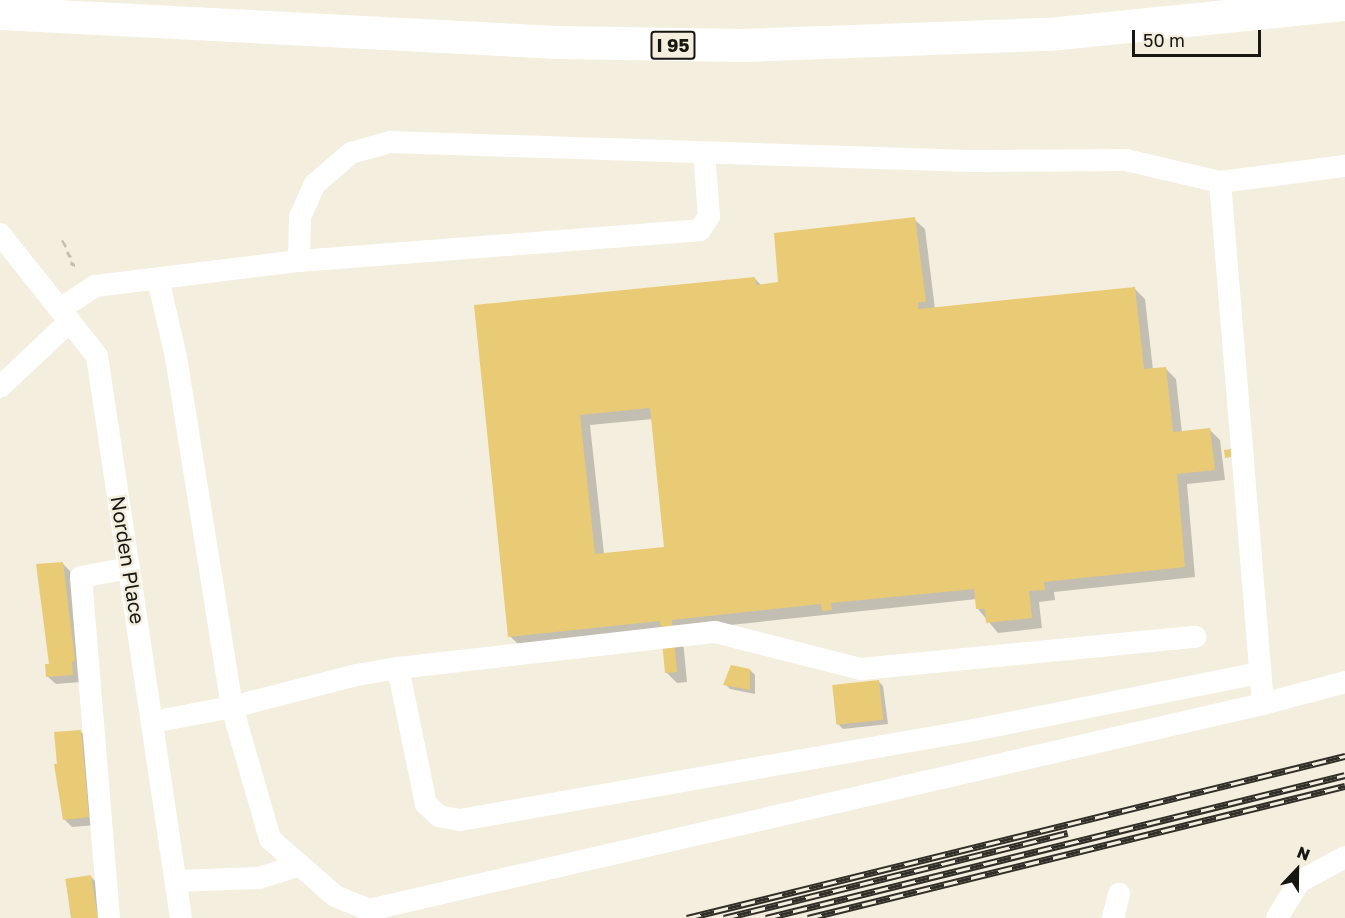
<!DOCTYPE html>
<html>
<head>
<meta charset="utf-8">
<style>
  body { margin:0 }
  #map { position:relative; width:1345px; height:918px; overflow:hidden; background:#f3eede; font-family:"Golos Text",sans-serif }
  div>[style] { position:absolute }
  .shadow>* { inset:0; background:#0003 }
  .building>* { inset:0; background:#e9cb76; transform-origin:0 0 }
  .minor>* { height:22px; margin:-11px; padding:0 11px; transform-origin:11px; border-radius:11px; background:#fff }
  .highway>* { height:33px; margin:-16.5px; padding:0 16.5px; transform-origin:16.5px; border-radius:16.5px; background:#fff }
  .rail>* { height:7px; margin-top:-3.5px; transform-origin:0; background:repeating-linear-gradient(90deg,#f3eede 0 14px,#302e27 0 28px); box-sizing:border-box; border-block:2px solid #302e27 }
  span { translate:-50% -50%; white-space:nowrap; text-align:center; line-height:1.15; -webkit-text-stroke:5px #f3eede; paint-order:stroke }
  .shield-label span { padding:2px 4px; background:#f3eede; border:2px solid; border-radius:4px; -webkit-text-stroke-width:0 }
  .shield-label { font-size:18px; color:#181611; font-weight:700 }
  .street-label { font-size:20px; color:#181611 }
  .north { position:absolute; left:1267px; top:840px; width:60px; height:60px; -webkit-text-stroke:4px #f3eede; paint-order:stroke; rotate:22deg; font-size:16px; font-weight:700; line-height:24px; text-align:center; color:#181611 }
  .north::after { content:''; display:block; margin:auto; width:21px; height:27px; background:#181611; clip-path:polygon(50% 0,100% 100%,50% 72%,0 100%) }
  .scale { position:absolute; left:1132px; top:30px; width:129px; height:27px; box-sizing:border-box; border:3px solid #181611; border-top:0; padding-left:8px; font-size:18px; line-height:21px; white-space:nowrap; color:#181611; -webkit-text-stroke:4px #f3eede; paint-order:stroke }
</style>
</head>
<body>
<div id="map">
  <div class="shadow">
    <div style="clip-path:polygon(evenodd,914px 219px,925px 229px,935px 309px,1135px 289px,1145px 299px,1153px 370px,1166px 369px,1176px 379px,1182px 433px,1210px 430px,1220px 440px,1225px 480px,1187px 484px,1195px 577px,1054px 592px,1055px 600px,1039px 602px,1042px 628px,998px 633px,978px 609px,977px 599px,682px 630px,687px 682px,677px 683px,666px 672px,662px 632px,520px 646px,510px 636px,476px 307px,755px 279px,762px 286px,780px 284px,914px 219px,653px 419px,666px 548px,604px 554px,590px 425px,653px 419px)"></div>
    <div style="clip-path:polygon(61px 241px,63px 240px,67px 246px,65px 248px)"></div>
    <div style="clip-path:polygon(68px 251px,72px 257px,69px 258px,66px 253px)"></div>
    <div style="clip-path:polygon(71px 261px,75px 264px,75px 267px,70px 265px)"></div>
    <div style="clip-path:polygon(62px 563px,70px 571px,82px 669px,80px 682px,56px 684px,48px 677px)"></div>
    <div style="clip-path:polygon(750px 670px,755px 675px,755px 694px,730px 689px,725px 684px)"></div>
    <div style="clip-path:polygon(878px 681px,883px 686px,888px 724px,843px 729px,838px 724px)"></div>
    <div style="clip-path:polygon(80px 731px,88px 739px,96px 825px,72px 827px,64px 819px,59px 765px)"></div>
    <div style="clip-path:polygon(91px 877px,99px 885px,103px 918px,71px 918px,66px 879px)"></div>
  </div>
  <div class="building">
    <div style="clip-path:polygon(evenodd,915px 217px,926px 302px,918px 302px,918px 309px,1135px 287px,1144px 369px,1166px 367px,1173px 432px,1210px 428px,1215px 470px,1177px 474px,1185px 567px,1044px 582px,1045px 590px,1029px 591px,1032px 618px,986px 623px,985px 609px,976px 609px,974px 589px,831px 603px,832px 610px,822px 611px,821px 604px,672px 620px,677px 672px,665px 673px,660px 621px,508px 637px,474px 305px,755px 277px,756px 285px,778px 282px,774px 233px,915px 217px,650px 408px,664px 547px,595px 554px,580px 415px,650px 408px)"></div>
    <div style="clip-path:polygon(1231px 449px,1231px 457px,1225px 458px,1224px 450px)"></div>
    <div style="clip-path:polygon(63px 562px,75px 661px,72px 662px,73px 675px,46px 677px,45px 664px,49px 664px,36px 564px)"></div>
    <div style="clip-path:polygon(731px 665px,750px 669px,750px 690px,723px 685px)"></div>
    <div style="left:879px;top:680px;width:40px;height:47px;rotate:84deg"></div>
    <div style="clip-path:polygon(81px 730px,89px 817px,63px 820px,54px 764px,57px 764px,54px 732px)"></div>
    <div style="left:91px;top:875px;width:44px;height:26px;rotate:81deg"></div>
  </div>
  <div class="minor">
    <div style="left:1220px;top:182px;width:524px;rotate:85.29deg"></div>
    <div style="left:1263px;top:704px;width:85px;rotate:-15deg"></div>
    <div style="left:0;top:234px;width:156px;rotate:51.5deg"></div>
    <div style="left:97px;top:356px;width:568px;rotate:81.5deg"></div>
    <div style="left:299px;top:261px;width:44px;rotate:-88.7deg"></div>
    <div style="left:300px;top:217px;width:36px;rotate:-66deg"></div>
    <div style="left:315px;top:184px;width:48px;rotate:-40.7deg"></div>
    <div style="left:351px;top:153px;width:41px;rotate:-15.8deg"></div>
    <div style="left:390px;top:142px;width:581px;rotate:1.87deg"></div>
    <div style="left:971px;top:161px;width:155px;rotate:-0.4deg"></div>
    <div style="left:1126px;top:160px;width:97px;rotate:13.2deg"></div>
    <div style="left:1220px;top:182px;width:126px;rotate:-7.3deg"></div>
    <div style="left:158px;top:279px;width:80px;rotate:77deg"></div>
    <div style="left:176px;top:357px;width:354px;rotate:80.9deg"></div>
    <div style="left:232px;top:707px;width:129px;rotate:-14.4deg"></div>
    <div style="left:357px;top:675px;width:42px;rotate:-9.7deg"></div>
    <div style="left:398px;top:668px;width:319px;rotate:-6.5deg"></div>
    <div style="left:715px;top:632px;width:151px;rotate:14.2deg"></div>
    <div style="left:861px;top:669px;width:336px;rotate:-5.5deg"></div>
    <div style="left:60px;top:309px;width:42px;rotate:-33.3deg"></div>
    <div style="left:95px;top:286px;width:206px;rotate:-7deg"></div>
    <div style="left:299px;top:261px;width:402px;rotate:-4.4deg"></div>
    <div style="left:700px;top:230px;width:17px;rotate:-57deg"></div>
    <div style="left:709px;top:216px;width:63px;rotate:-94.5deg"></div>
    <div style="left:0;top:387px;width:96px;rotate:-43.3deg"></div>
    <div style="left:398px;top:668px;width:139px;rotate:78.4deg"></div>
    <div style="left:426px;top:804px;width:18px;rotate:43deg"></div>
    <div style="left:439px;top:816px;width:21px;rotate:11deg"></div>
    <div style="left:460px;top:820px;width:522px;rotate:-9.93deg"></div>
    <div style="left:974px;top:730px;width:292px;rotate:-11.3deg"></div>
    <div style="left:152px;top:722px;width:81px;rotate:-10.6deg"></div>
    <div style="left:232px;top:707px;width:137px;rotate:73.9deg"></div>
    <div style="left:270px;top:839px;width:86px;rotate:41.2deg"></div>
    <div style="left:335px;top:896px;width:37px;rotate:22deg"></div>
    <div style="left:369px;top:910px;width:917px;rotate:-12.98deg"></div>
    <div style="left:176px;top:881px;width:83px;rotate:-2.1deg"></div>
    <div style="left:259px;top:878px;width:43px;rotate:-17.6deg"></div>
    <div style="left:109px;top:918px;width:342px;rotate:-94.7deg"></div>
    <div style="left:81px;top:577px;width:49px;rotate:-10.6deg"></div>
    <div style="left:1113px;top:918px;width:25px;rotate:-76deg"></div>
    <div style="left:1277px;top:918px;width:42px;rotate:-58.6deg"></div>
    <div style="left:1299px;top:882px;width:52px;rotate:-28.5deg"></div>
  </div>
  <div class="highway">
    <div style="left:0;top:13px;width:558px;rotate:2.98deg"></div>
    <div style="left:557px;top:42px;width:185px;rotate:0.9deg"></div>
    <div style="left:742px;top:45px;width:307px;rotate:-2.1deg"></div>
    <div style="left:1049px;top:34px;width:298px;rotate:-5.8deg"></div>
  </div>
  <div class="rail">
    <div style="left:687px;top:918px;width:678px;rotate:-13.83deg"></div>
    <div style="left:724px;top:918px;width:354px;rotate:-13.9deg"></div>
    <div style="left:766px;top:918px;width:596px;rotate:-13.87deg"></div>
    <div style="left:808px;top:918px;width:553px;rotate:-13.81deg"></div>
  </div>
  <div class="shield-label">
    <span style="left:673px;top:45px">I 95</span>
  </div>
  <div class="street-label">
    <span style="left:128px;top:560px;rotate:81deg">Norden Place</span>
  </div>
  <div class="north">N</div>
  <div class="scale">50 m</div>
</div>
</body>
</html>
